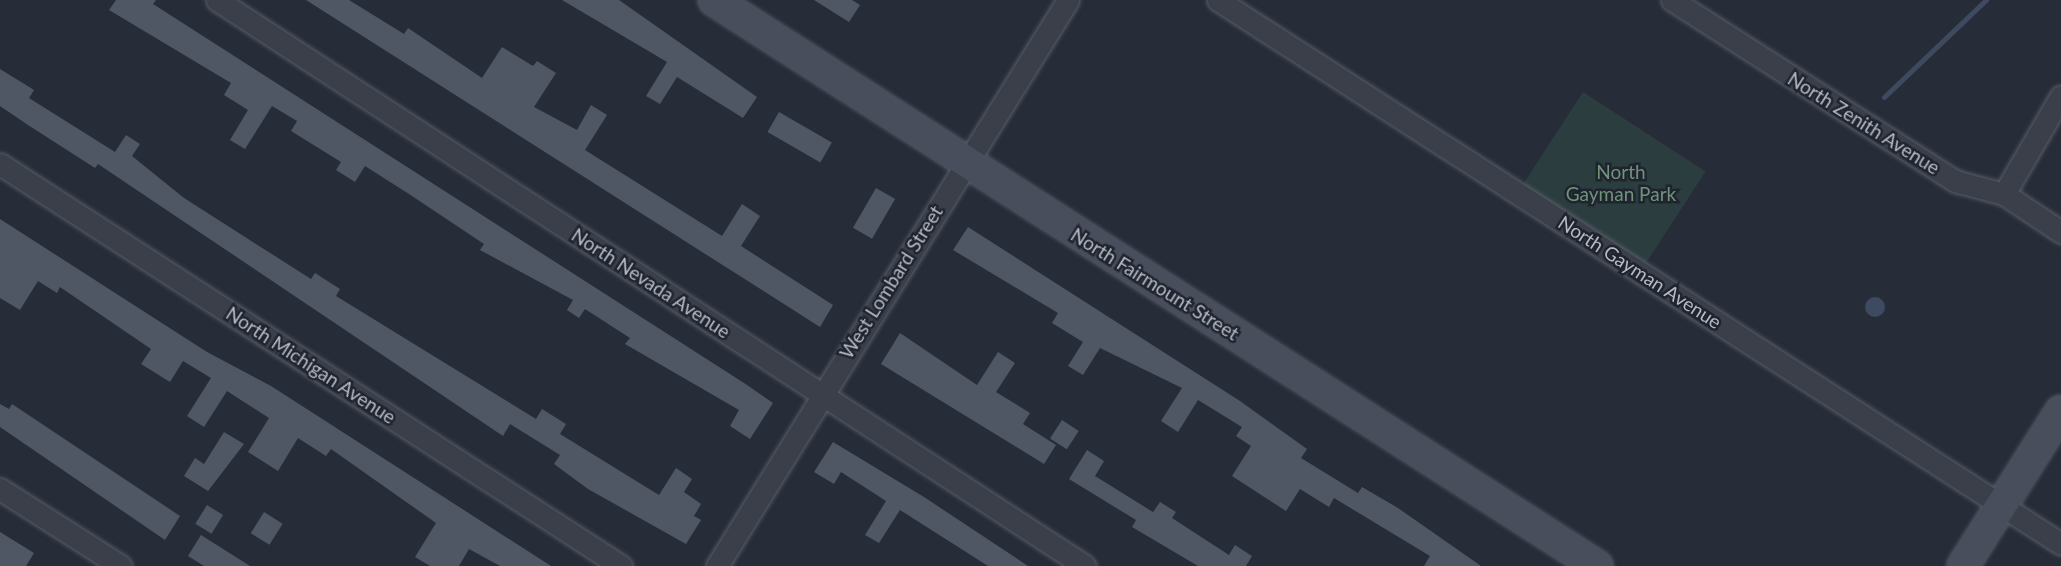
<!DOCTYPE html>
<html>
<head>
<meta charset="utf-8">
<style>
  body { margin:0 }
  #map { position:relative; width:2061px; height:566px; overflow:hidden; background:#262d39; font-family:Lato,sans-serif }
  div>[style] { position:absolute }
  .green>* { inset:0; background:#2c3d3f; transform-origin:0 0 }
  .water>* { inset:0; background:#3e4a60 }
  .round { border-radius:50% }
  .stream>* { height:5px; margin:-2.5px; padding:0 2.5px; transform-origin:2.5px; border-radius:2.5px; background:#3e4a60 }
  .building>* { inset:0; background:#4f5765; transform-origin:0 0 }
  .roads { filter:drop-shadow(0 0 2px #585d68) drop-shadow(0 0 2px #585d68) }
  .street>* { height:21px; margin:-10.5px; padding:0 10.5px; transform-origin:10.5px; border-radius:10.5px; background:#3a3f4a }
  .secondary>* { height:30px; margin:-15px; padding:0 15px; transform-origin:15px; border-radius:15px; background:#484e5c }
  span { translate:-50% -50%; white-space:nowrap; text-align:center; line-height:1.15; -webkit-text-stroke:5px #1f242f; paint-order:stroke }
  .street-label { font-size:19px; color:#b5bac5 }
  .park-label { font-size:19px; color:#70937a }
</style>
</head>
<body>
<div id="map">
  <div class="green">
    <div style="left:1583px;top:92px;width:146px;height:110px;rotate:33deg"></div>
  </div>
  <div class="water">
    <div class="round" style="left:1865px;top:297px;width:20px;height:20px"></div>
  </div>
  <div class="stream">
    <div style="left:1884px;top:97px;width:141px;rotate:-43.6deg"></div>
  </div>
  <div class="building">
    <div style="clip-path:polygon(116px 0,156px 0,153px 4px,744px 383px,773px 403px,750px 439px,730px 426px,739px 410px,625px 344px,630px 338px,585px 309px,579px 318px,567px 310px,573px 300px,480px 250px,484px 244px,409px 194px,365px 166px,355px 182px,336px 170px,341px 162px,291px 131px,297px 121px,272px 106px,245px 149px,230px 140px,248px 110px,224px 95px,231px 83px,109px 10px)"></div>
    <div style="clip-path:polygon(306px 0,349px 0,404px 34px,408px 28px,482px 78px,502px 47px,533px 66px,537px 61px,556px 73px,534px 107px,577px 130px,591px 105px,607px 115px,585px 150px,722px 236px,742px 204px,760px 216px,741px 246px,833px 305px,820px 327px)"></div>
    <div style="clip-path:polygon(562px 0,619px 0,757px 97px,743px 118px,677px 77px,660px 104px,646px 96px,667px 62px)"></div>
    <div style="clip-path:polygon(814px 0,852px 0,860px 5px,849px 22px)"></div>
    <div style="clip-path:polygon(0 69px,34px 90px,29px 98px,115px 152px,126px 135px,140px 144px,132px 156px,184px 198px,311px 279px,315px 273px,340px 289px,336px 296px,536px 419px,542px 409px,566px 424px,560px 434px,659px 495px,676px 468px,692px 479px,684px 492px,701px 504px,694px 516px,701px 520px,686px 544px,588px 489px,554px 464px,560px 455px,510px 424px,503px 436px,98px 164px,95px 168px,28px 125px,0 106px)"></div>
    <div style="left:779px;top:112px;width:61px;height:23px;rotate:30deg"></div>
    <div style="left:876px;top:188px;width:22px;height:46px;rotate:30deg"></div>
    <div style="clip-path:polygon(0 219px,207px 352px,271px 386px,551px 566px,500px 566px,469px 549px,459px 566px,430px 566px,415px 557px,436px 523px,331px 449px,326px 456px,298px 438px,278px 471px,248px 452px,269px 418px,227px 391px,204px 427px,187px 416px,211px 378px,183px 361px,170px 382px,141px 364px,151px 349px,60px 287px,57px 293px,38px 281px,20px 310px,0 298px)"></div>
    <div style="clip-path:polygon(968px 227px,1240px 401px,1307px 449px,1301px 458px,1358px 493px,1362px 487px,1398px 508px,1481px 566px,1424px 566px,1430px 556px,1334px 498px,1329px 507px,1300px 489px,1286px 511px,1232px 476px,1251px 446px,1236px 436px,1242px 427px,1198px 400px,1178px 432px,1161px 421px,1182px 388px,1100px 348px,1083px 375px,1068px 366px,1083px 342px,1052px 323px,1058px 313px,953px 250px)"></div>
    <div style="clip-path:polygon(900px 333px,977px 385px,998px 352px,1015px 363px,996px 392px,1030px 413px,1023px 424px,1056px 445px,1044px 464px,881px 364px)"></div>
    <div style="clip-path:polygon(0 404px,9px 409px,12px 404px,180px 516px,165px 540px,0 427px)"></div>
    <div style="left:1062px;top:420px;width:20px;height:22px;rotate:33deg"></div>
    <div style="clip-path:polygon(224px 432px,244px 444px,208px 491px,184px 476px,195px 458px,204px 464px)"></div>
    <div style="clip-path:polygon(833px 442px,924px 497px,1028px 566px,988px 566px,900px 510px,879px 543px,865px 535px,886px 501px,841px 472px,834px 484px,814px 472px)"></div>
    <div style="clip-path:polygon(1087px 450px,1104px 461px,1095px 476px,1153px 512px,1160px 502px,1176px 512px,1172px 518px,1229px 555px,1235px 545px,1252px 556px,1246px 566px,1198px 566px,1132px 527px,1136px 520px,1069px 479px)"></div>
    <div style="left:207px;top:505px;width:19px;height:22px;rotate:32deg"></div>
    <div style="left:264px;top:512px;width:22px;height:25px;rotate:32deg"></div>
    <div style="clip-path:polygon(0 532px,34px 553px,26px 566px,0 566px)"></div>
    <div style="clip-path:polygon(201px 535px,250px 566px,204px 566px,188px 556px)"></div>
  </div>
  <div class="roads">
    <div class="street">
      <div style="left:217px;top:0;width:1036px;rotate:33.11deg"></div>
      <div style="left:1218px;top:0;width:1003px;rotate:32.83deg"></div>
      <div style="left:1672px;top:0;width:336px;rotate:32.6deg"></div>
      <div style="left:1955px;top:181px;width:51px;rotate:14.9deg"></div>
      <div style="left:2004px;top:194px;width:69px;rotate:33.7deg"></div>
      <div style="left:0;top:164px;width:740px;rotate:32.92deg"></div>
      <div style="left:2004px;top:194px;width:113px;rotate:-59.8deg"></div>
      <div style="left:0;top:489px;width:143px;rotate:32.5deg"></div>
      <div style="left:717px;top:566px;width:666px;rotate:-58.2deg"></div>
    </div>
    <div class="secondary">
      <div style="left:714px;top:0;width:1049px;rotate:32.66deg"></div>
      <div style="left:1963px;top:566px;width:183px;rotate:-57.7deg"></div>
    </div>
  </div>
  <div class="street-label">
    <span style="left:1864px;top:123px;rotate:32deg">North Zenith Avenue</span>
    <span style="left:1640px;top:272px;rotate:33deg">North Gayman Avenue</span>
    <span style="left:891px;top:282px;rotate:-58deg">West Lombard Street</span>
    <span style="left:651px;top:283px;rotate:33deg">North Nevada Avenue</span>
    <span style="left:1155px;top:284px;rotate:32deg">North Fairmount Street</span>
    <span style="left:311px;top:365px;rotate:33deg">North Michigan Avenue</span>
  </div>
  <div class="park-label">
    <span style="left:1621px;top:183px">North<br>Gayman Park</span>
  </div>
</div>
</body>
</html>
